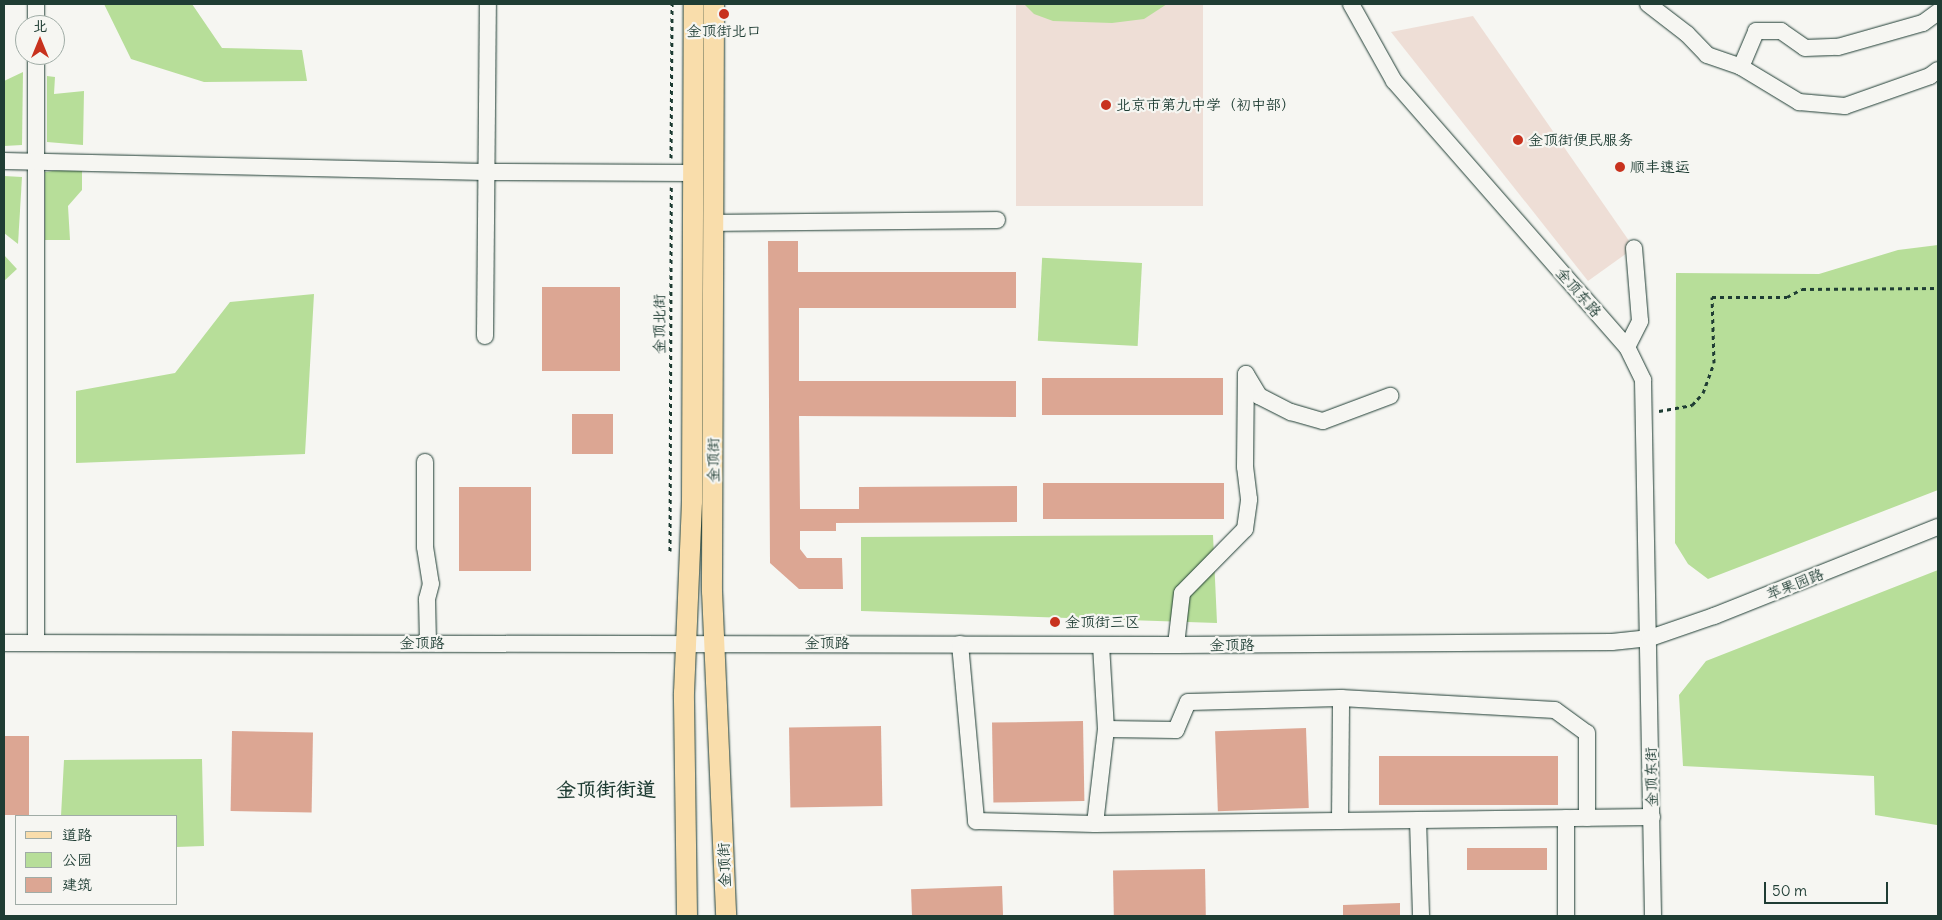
<!DOCTYPE html>
<html>
<head>
<meta charset="utf-8">
<style>
  body { margin:0 }
  #map { position:relative; width:1942px; height:920px; overflow:hidden; background:#f6f6f2; font-family:Delius,"LXGW WenKai TC",sans-serif }
  div>[style] { position:absolute }
  .built>* { inset:0; background:#eeded6; transform-origin:0 0 }
  .green>* { inset:0; background:#b7de99; transform-origin:0 0 }
  .building>* { inset:0; background:#dca693; transform-origin:0 0 }
  .path>* { height:3px; margin-top:-1.5px; transform-origin:0; background:repeating-linear-gradient(90deg,#1f3d34 0 4px,transparent 0 8px) }
  .roads { filter:drop-shadow(0 0 1px #1f3d34) drop-shadow(0 0 1px #1f3d34) }
  .minor>* { height:16px; margin:-8px; padding:0 8px; transform-origin:8px; border-radius:8px; background:#f6f6f2 }
  .major>* { height:20px; margin:-10px; padding:0 10px; transform-origin:10px; border-radius:10px; background:#f9ddab }
  .dots>* { width:14px; height:14px; translate:-50% -50%; box-sizing:border-box; border:2px solid #f6f6f2; border-radius:50% }
  span { translate:-50% -50%; white-space:nowrap; text-align:center; line-height:1.15; -webkit-text-stroke:4.5px #f6f6f2; paint-order:stroke }
  .poi-label { font-size:15px; color:#1f3d34 }
  .left { translate:0 -50%; text-align:left }
  .street-label { font-size:15px; color:#1f3d34 }
  .district-label { font-size:20px; color:#1f3d34; font-weight:700 }
  .frame { position:absolute; inset:0; border:5px solid #1f3d34; pointer-events:none }
  .legend { position:absolute; left:15px; top:815px; width:162px; height:90px; box-sizing:border-box; background:#f6f6f2; border:1px solid #a0aca6; margin:0; padding:6px 9px; list-style:none; font-size:15px; color:#1f3d34 }
  .legend li { display:flex; align-items:center; gap:10px; height:25px }
  .legend b { width:25px; border:1px solid #a0aca6 }
  .north { position:absolute; left:15px; top:15px; width:50px; height:50px; box-sizing:border-box; background:#f6f6f2; border:1px solid #a0aca6; border-radius:50%; rotate:0deg; font-size:14px; font-weight:700; line-height:20px; text-align:center; color:#1f3d34 }
  .north::after { content:''; display:block; margin:auto; width:18px; height:22px; background:#c8321e; clip-path:polygon(50% 0,100% 100%,50% 72%,0 100%) }
  .scale { position:absolute; left:1764px; top:882px; width:124px; height:22px; box-sizing:border-box; border:2px solid #1f3d34; border-top:0; padding-left:6px; font-size:15px; line-height:18px; white-space:nowrap; color:#1f3d34; -webkit-text-stroke:4px #f6f6f2; paint-order:stroke }
</style>
</head>
<body>
<div id="map">
  <div class="built">
    <div style="left:1016px;top:4px;width:187px;height:202px"></div>
    <div style="clip-path:polygon(1473px 16px,1634px 248px,1588px 281px,1391px 32px)"></div>
  </div>
  <div class="green">
    <div style="clip-path:polygon(104px 4px,192px 4px,222px 48px,302px 50px,307px 81px,204px 82px,131px 59px)"></div>
    <div style="clip-path:polygon(1024px 4px,1167px 4px,1144px 19px,1112px 23px,1053px 21px,1034px 14px)"></div>
    <div style="clip-path:polygon(23px 72px,22px 145px,4px 146px,4px 81px)"></div>
    <div style="clip-path:polygon(47px 76px,55px 77px,54px 94px,84px 91px,83px 145px,47px 142px)"></div>
    <div style="clip-path:polygon(82px 167px,82px 190px,68px 206px,70px 240px,45px 240px,45px 172px)"></div>
    <div style="clip-path:polygon(4px 176px,22px 177px,18px 244px,4px 233px)"></div>
    <div style="clip-path:polygon(1938px 245px,1938px 490px,1708px 579px,1688px 564px,1675px 543px,1676px 273px,1819px 274px,1898px 250px)"></div>
    <div style="left:4px;top:255px;width:19px;height:335px;rotate:47deg"></div>
    <div style="left:1142px;top:263px;width:83px;height:100px;rotate:93deg"></div>
    <div style="clip-path:polygon(314px 294px,305px 454px,76px 463px,76px 391px,175px 373px,230px 302px)"></div>
    <div style="clip-path:polygon(1213px 535px,1217px 623px,861px 611px,861px 537px)"></div>
    <div style="clip-path:polygon(1938px 570px,1938px 831px,1937px 825px,1875px 815px,1874px 776px,1683px 766px,1679px 695px,1706px 661px)"></div>
    <div style="clip-path:polygon(202px 759px,204px 846px,176px 847px,176px 816px,61px 816px,64px 760px)"></div>
  </div>
  <div class="building">
    <div style="clip-path:polygon(768px 241px,798px 241px,798px 272px,1016px 272px,1016px 308px,799px 308px,799px 381px,1016px 381px,1016px 417px,799px 416px,800px 509px,859px 509px,859px 487px,1017px 486px,1017px 522px,836px 523px,836px 531px,800px 531px,800px 549px,807px 558px,842px 558px,843px 589px,799px 589px,770px 563px)"></div>
    <div style="left:542px;top:287px;width:78px;height:84px"></div>
    <div style="left:1042px;top:378px;width:181px;height:37px"></div>
    <div style="left:572px;top:414px;width:41px;height:40px"></div>
    <div style="left:1224px;top:483px;width:36px;height:181px;rotate:90deg"></div>
    <div style="left:459px;top:487px;width:72px;height:84px"></div>
    <div style="left:1083px;top:721px;width:80px;height:91px;rotate:89deg"></div>
    <div style="left:881px;top:726px;width:80px;height:92px;rotate:89deg"></div>
    <div style="left:1306px;top:728px;width:80px;height:91px;rotate:88deg"></div>
    <div style="left:232px;top:731px;width:81px;height:80px;rotate:1deg"></div>
    <div style="left:4px;top:736px;width:25px;height:79px"></div>
    <div style="left:1558px;top:756px;width:49px;height:179px;rotate:90deg"></div>
    <div style="left:1547px;top:848px;width:22px;height:80px;rotate:90deg"></div>
    <div style="left:1205px;top:869px;width:47px;height:92px;rotate:89deg"></div>
    <div style="left:1002px;top:886px;width:30px;height:91px;rotate:88deg"></div>
    <div style="clip-path:polygon(1400px 903px,1400px 916px,1343px 916px,1343px 905px)"></div>
  </div>
  <div class="path">
    <div style="left:671px;top:158px;width:154px;rotate:-89.6deg"></div>
    <div style="left:1659px;top:411px;width:34px;rotate:-10deg"></div>
    <div style="left:1692px;top:405px;width:16px;rotate:-47deg"></div>
    <div style="left:1703px;top:393px;width:32px;rotate:-70deg"></div>
    <div style="left:1714px;top:363px;width:66px;rotate:-91.7deg"></div>
    <div style="left:1712px;top:297px;width:75px"></div>
    <div style="left:1787px;top:297px;width:17px;rotate:-28deg"></div>
    <div style="left:1802px;top:289px;width:136px;rotate:-0.4deg"></div>
    <div style="left:670px;top:551px;width:364px;rotate:-89.8deg"></div>
  </div>
  <div class="roads">
    <div class="minor">
      <div style="left:36px;top:4px;width:21px;rotate:90deg"></div>
      <div style="left:1351px;top:4px;width:88px;rotate:60.8deg"></div>
      <div style="left:1394px;top:81px;width:354px;rotate:48.8deg"></div>
      <div style="left:1627px;top:347px;width:37px;rotate:64deg"></div>
      <div style="left:1643px;top:380px;width:536px;rotate:88.93deg"></div>
      <div style="left:1648px;top:4px;width:49px;rotate:37.6deg"></div>
      <div style="left:1687px;top:34px;width:29px;rotate:46deg"></div>
      <div style="left:1707px;top:55px;width:36px;rotate:19deg"></div>
      <div style="left:1741px;top:67px;width:39px;rotate:-67deg"></div>
      <div style="left:1756px;top:31px;width:25px"></div>
      <div style="left:1781px;top:31px;width:29px;rotate:35deg"></div>
      <div style="left:1805px;top:48px;width:33px;rotate:-2deg"></div>
      <div style="left:1838px;top:47px;width:88px;rotate:-15.8deg"></div>
      <div style="left:1923px;top:23px;width:19px;rotate:-36deg"></div>
      <div style="left:36px;top:55px;width:588px;rotate:90deg"></div>
      <div style="left:1741px;top:67px;width:68px;rotate:31.1deg"></div>
      <div style="left:1799px;top:102px;width:46px;rotate:5deg"></div>
      <div style="left:1845px;top:106px;width:90px;rotate:-19.4deg"></div>
      <div style="left:1930px;top:76px;width:10px;rotate:-37deg"></div>
      <div style="left:4px;top:161px;width:481px;rotate:1.3deg"></div>
      <div style="left:485px;top:172px;width:208px;rotate:0.3deg"></div>
      <div style="left:714px;top:223px;width:283px;rotate:-0.6deg"></div>
      <div style="left:485px;top:336px;width:332px;rotate:-89.5deg"></div>
      <div style="left:1627px;top:347px;width:29px;rotate:-63deg"></div>
      <div style="left:1640px;top:321px;width:73px;rotate:-94.7deg"></div>
      <div style="left:1246px;top:374px;width:26px;rotate:59deg"></div>
      <div style="left:1259px;top:396px;width:36px;rotate:27deg"></div>
      <div style="left:1291px;top:412px;width:33px;rotate:16deg"></div>
      <div style="left:1323px;top:421px;width:72px;rotate:-20.5deg"></div>
      <div style="left:425px;top:462px;width:85px;rotate:90deg"></div>
      <div style="left:425px;top:547px;width:37px;rotate:81deg"></div>
      <div style="left:431px;top:584px;width:16px;rotate:105deg"></div>
      <div style="left:427px;top:599px;width:44px;rotate:88.7deg"></div>
      <div style="left:4px;top:643px;width:1172px;rotate:0.1deg"></div>
      <div style="left:1176px;top:645px;width:436px;rotate:-0.4deg"></div>
      <div style="left:1612px;top:642px;width:38px;rotate:-6deg"></div>
      <div style="left:1650px;top:638px;width:68px;rotate:-19deg"></div>
      <div style="left:1714px;top:616px;width:241px;rotate:-21.7deg"></div>
      <div style="left:960px;top:644px;width:178px;rotate:84.8deg"></div>
      <div style="left:976px;top:821px;width:119px;rotate:1.4deg"></div>
      <div style="left:1095px;top:824px;width:557px;rotate:-0.72deg"></div>
      <div style="left:1101px;top:645px;width:84px;rotate:86.6deg"></div>
      <div style="left:1106px;top:729px;width:70px;rotate:0.8deg"></div>
      <div style="left:1176px;top:730px;width:30px;rotate:-67deg"></div>
      <div style="left:1188px;top:702px;width:153px;rotate:-1.5deg"></div>
      <div style="left:1176px;top:645px;width:52px;rotate:-83.4deg"></div>
      <div style="left:1182px;top:593px;width:90px;rotate:-45.5deg"></div>
      <div style="left:1245px;top:529px;width:30px;rotate:-82deg"></div>
      <div style="left:1249px;top:499px;width:32px;rotate:-97deg"></div>
      <div style="left:1245px;top:467px;width:93px;rotate:-89.4deg"></div>
      <div style="left:1566px;top:818px;width:98px;rotate:90deg"></div>
      <div style="left:1418px;top:820px;width:96px;rotate:88.2deg"></div>
      <div style="left:1340px;top:821px;width:123px;rotate:-89.5deg"></div>
      <div style="left:1341px;top:698px;width:214px;rotate:3.2deg"></div>
      <div style="left:1555px;top:710px;width:39px;rotate:36deg"></div>
      <div style="left:1587px;top:733px;width:85px;rotate:90deg"></div>
      <div style="left:1095px;top:824px;width:96px;rotate:-83.4deg"></div>
    </div>
    <div class="major">
      <div style="left:714px;top:4px;width:587px;rotate:90.2deg"></div>
      <div style="left:712px;top:591px;width:325px;rotate:87.5deg"></div>
      <div style="left:687px;top:916px;width:223px;rotate:-90.8deg"></div>
      <div style="left:684px;top:693px;width:192px;rotate:-87.6deg"></div>
      <div style="left:692px;top:501px;width:497px;rotate:-89.8deg"></div>
    </div>
  </div>
  <div class="dots">
    <div style="left:724px;top:14px;background:#c8321e"></div>
    <div style="left:1106px;top:105px;background:#c8321e"></div>
    <div style="left:1518px;top:140px;background:#c8321e"></div>
    <div style="left:1620px;top:167px;background:#c8321e"></div>
    <div style="left:1055px;top:622px;background:#c8321e"></div>
  </div>
  <div class="poi-label">
    <span style="left:724px;top:31px">金顶街北口</span>
    <span class="left" style="left:1116px;top:105px">北京市第九中学（初中部）</span>
    <span class="left" style="left:1528px;top:140px">金顶街便民服务</span>
    <span class="left" style="left:1630px;top:167px">顺丰速运</span>
    <span class="left" style="left:1065px;top:622px">金顶街三区</span>
  </div>
  <div class="street-label">
    <span style="left:1579px;top:292px;rotate:49deg">金顶东路</span>
    <span style="left:659px;top:324px;rotate:-90deg">金顶北街</span>
    <span style="left:713px;top:460px;rotate:-90deg">金顶街</span>
    <span style="left:1795px;top:584px;rotate:-22deg">苹果园路</span>
    <span style="left:422px;top:643px">金顶路</span>
    <span style="left:827px;top:643px">金顶路</span>
    <span style="left:1232px;top:645px">金顶路</span>
    <span style="left:1651px;top:777px;rotate:-91deg">金顶东街</span>
    <span style="left:724px;top:865px;rotate:-92deg">金顶街</span>
  </div>
  <div class="district-label">
    <span style="left:606px;top:788px">金顶街街道</span>
  </div>
  <div class="frame"></div>
  <ul class="legend">
  <li><b style="height:6px;background:#f9ddab"></b>道路</li>
  <li><b style="height:14px;background:#b7de99"></b>公园</li>
  <li><b style="height:14px;background:#dca693"></b>建筑</li>
  </ul>
  <div class="north">北</div>
  <div class="scale">50 m</div>
</div>
</body>
</html>
